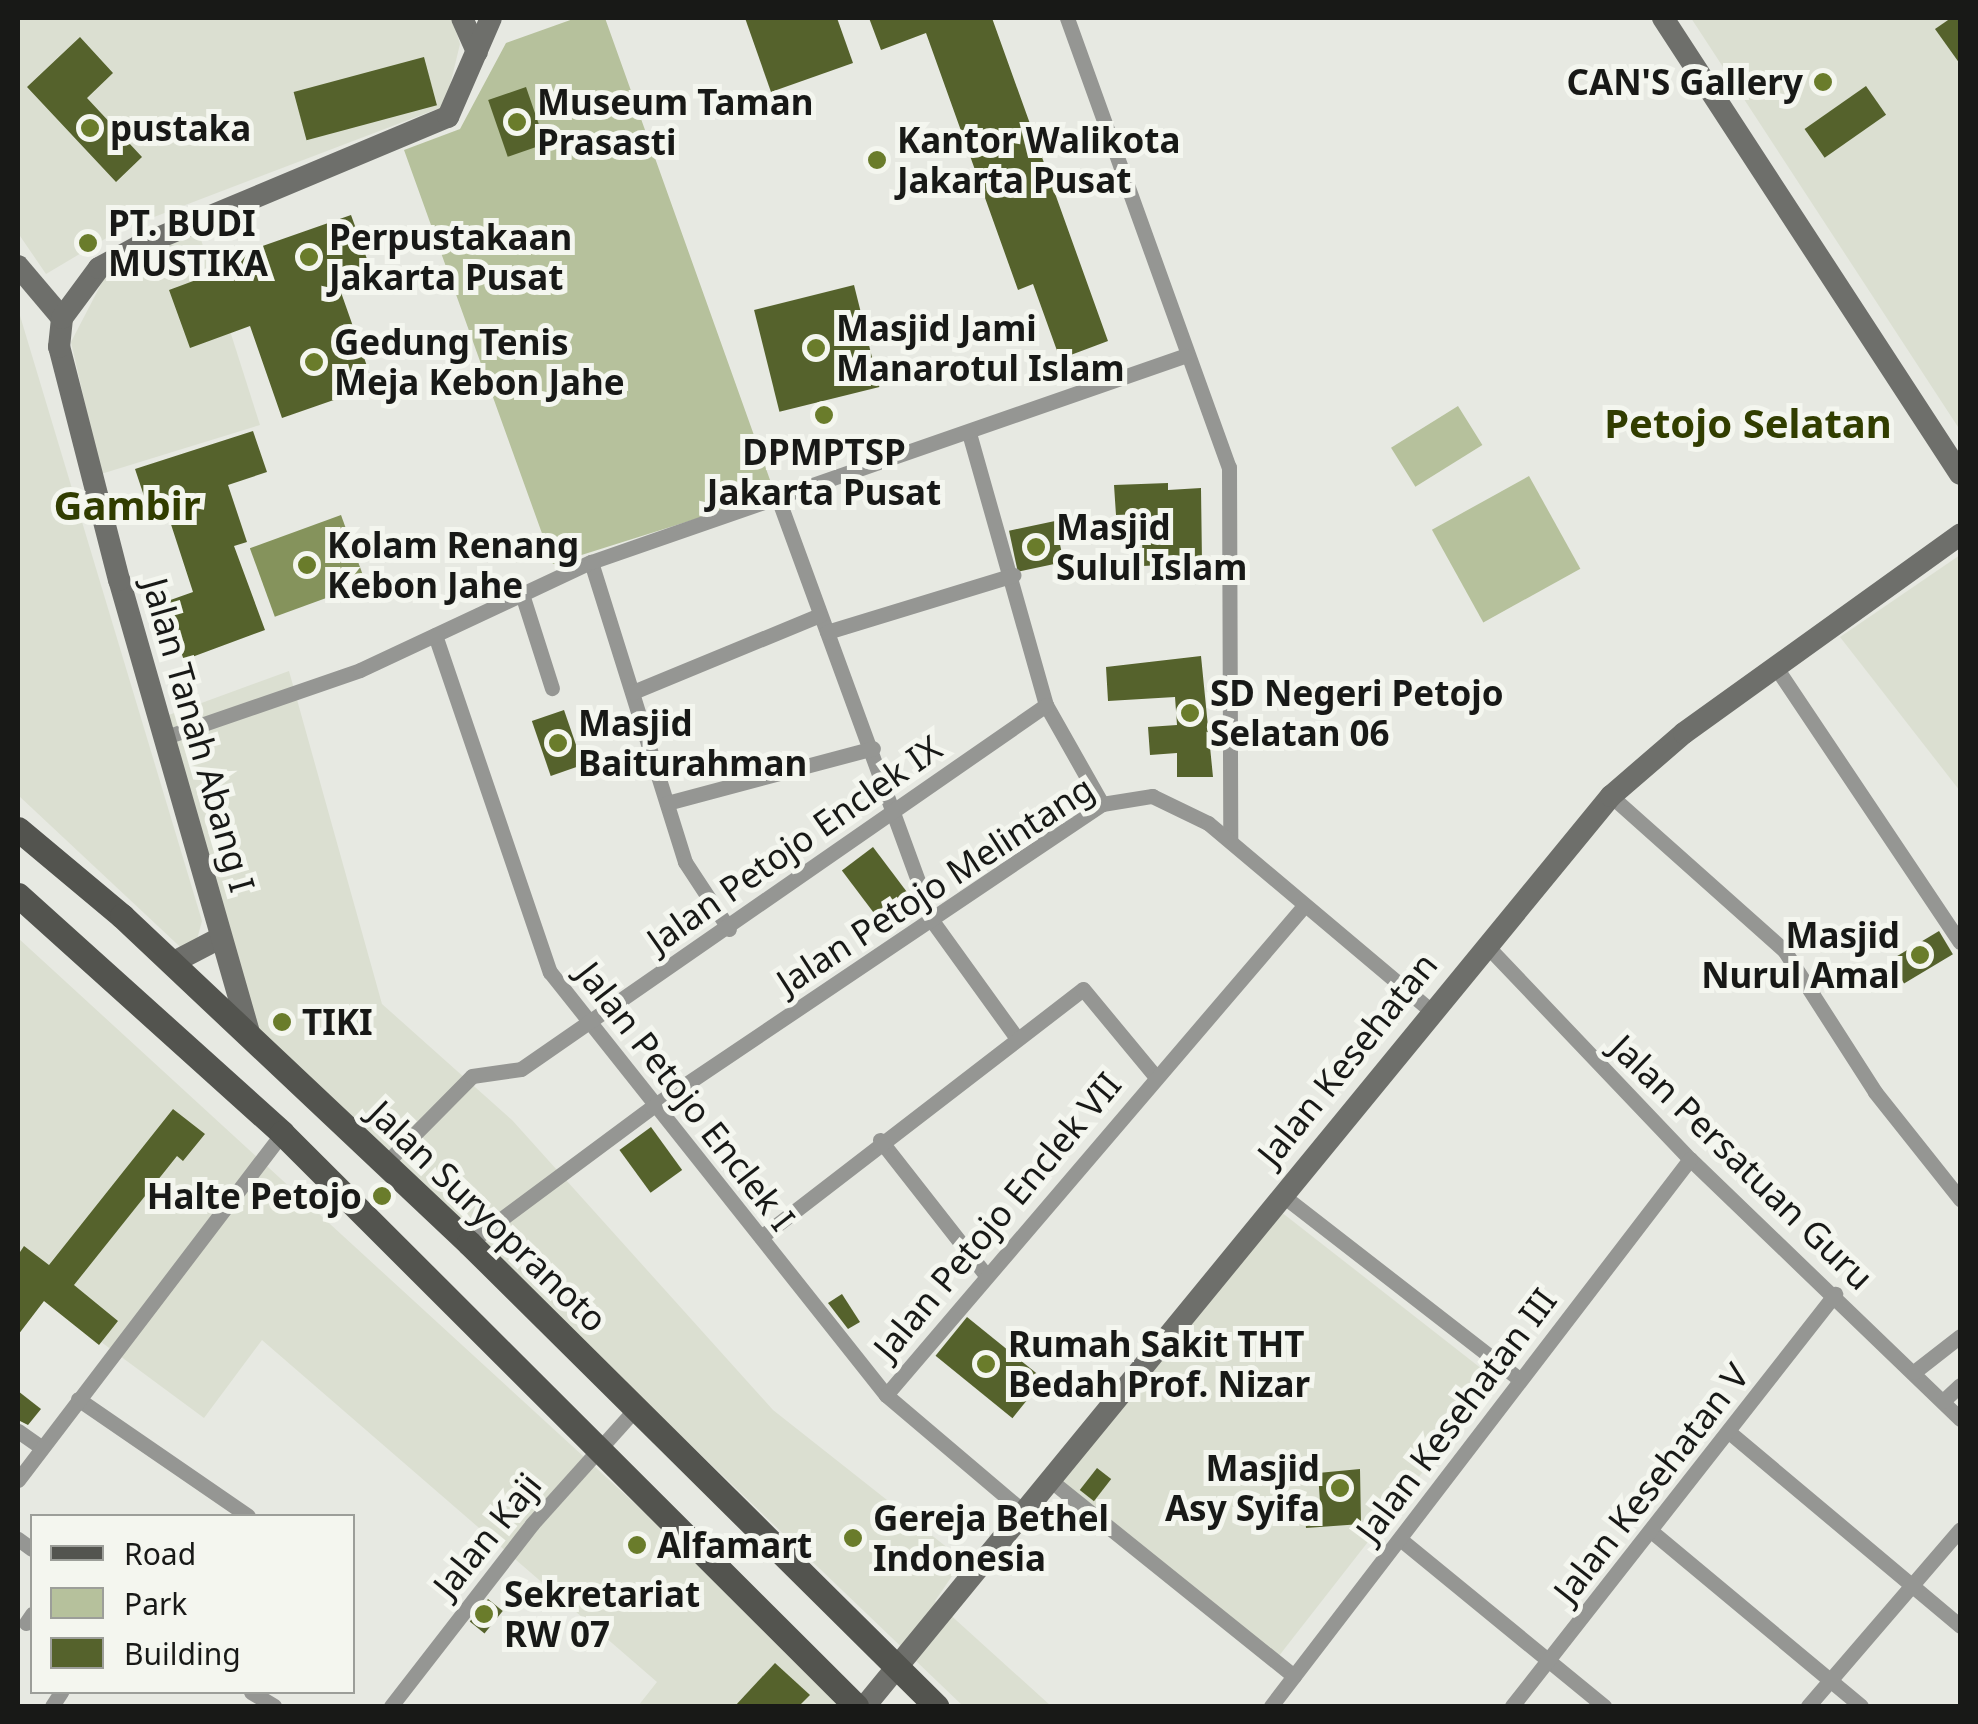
<!DOCTYPE html>
<html>
<head>
<meta charset="utf-8">
<style>
  body { margin:0 }
  #map { position:relative; width:1978px; height:1724px; overflow:hidden; background:#e7e9e2; font-family:"Noto Sans",sans-serif }
  div>[style] { position:absolute }
  .built>* { inset:0; background:#dbdfd1; transform-origin:0 0 }
  .green>* { inset:0; background:#b6c19c; transform-origin:0 0 }
  .water>* { inset:0; background:#85935c; transform-origin:0 0 }
  .building>* { inset:0; background:#55622c; transform-origin:0 0 }
  .round { border-radius:50% }
  .street>* { height:15px; margin:-7.5px; padding:0 7.5px; transform-origin:7.5px; border-radius:7.5px; background:#959693 }
  .secondary>* { height:22px; margin:-11px; padding:0 11px; transform-origin:11px; border-radius:11px; background:#6e6f6b }
  .primary>* { height:25px; margin:-12.5px; padding:0 12.5px; transform-origin:12.5px; border-radius:12.5px; background:#53544f }
  .dots>* { width:28px; height:28px; translate:-50% -50%; box-sizing:border-box; border:5px solid #f4f6ef; border-radius:50% }
  span { translate:-50% -50%; white-space:nowrap; text-align:center; line-height:1.15; -webkit-text-stroke:10px #f4f6ef; paint-order:stroke }
  .poi-label { font-size:35px; color:#181917; font-weight:700 }
  .right { translate:-100% -50%; text-align:right }
  .left { translate:0 -50%; text-align:left }
  .street-label { font-size:35px; color:#181917 }
  .quarter-label { font-size:40px; color:#313d00; font-weight:700 }
  .frame { position:absolute; inset:0; border:20px solid #181917; pointer-events:none }
  .legend { position:absolute; left:30px; top:1514px; width:325px; height:180px; box-sizing:border-box; background:#f4f6ef; border:2px solid #9c9e99; margin:0; padding:12px 18px; list-style:none; font-size:30px; color:#181917 }
  .legend li { display:flex; align-items:center; gap:20px; height:50px }
  .legend b { width:50px; border:2px solid #9c9e99 }
</style>
</head>
<body>
<div id="map">
  <div class="built">
    <div style="clip-path:polygon(18px 18px,452px 18px,460px 44px,445px 106px,120px 230px,46px 274px,18px 233px)"></div>
    <div style="clip-path:polygon(1691px 18px,1960px 18px,1960px 430px)"></div>
    <div style="clip-path:polygon(196px 224px,260px 425px,101px 474px,71px 342px,112px 263px)"></div>
    <div style="clip-path:polygon(18px 309px,202px 921px,192px 958px,18px 795px)"></div>
    <div style="clip-path:polygon(1960px 555px,1960px 791px,1840px 637px)"></div>
    <div style="clip-path:polygon(289px 671px,382px 1004px,512px 1120px,773px 1410px,963px 1560px,935px 1601px,1051px 1706px,963px 1706px,248px 1021px,166px 716px)"></div>
    <div style="clip-path:polygon(18px 938px,846px 1697px,839px 1706px,638px 1706px,657px 1682px,262px 1340px,204px 1418px,28px 1288px,18px 1300px)"></div>
    <div style="left:1276px;top:1208px;width:278px;height:361px;rotate:38deg"></div>
  </div>
  <div class="green">
    <div style="clip-path:polygon(576px 18px,605px 18px,775px 494px,553px 564px,404px 150px,460px 129px,506px 43px)"></div>
    <div style="left:1458px;top:406px;width:46px;height:79px;rotate:58deg"></div>
    <div style="left:1529px;top:476px;width:106px;height:111px;rotate:61deg"></div>
  </div>
  <div class="water">
    <div style="left:341px;top:515px;width:73px;height:97px;rotate:70deg"></div>
  </div>
  <div class="building">
    <div style="clip-path:polygon(745px 18px,837px 18px,853px 63px,771px 92px)"></div>
    <div style="clip-path:polygon(869px 18px,992px 18px,1108px 341px,1060px 359px,1033px 284px,1018px 290px,926px 33px,881px 50px)"></div>
    <div style="clip-path:polygon(1951px 18px,1960px 18px,1960px 64px,1935px 29px)"></div>
    <div style="clip-path:polygon(80px 37px,113px 73px,87px 98px,142px 157px,116px 182px,27px 87px)"></div>
    <div style="left:424px;top:57px;width:50px;height:135px;rotate:75deg"></div>
    <div style="left:1866px;top:86px;width:35px;height:75px;rotate:55deg"></div>
    <div style="left:526px;top:87px;width:60px;height:40px;rotate:71deg"></div>
    <div style="clip-path:polygon(351px 215px,371px 270px,337px 281px,374px 386px,282px 418px,250px 326px,190px 348px,169px 290px,223px 270px,220px 261px)"></div>
    <div class="round" style="left:75px;top:230px;width:26px;height:26px"></div>
    <div style="left:854px;top:285px;width:105px;height:103px;rotate:76deg"></div>
    <div style="clip-path:polygon(253px 431px,267px 472px,228px 485px,247px 542px,234px 546px,265px 630px,184px 660px,162px 603px,193px 592px,165px 506px,149px 511px,135px 469px)"></div>
    <div style="clip-path:polygon(1168px 483px,1168px 490px,1201px 488px,1202px 563px,1143px 566px,1141px 514px,1116px 515px,1114px 485px)"></div>
    <div style="left:1055px;top:521px;width:42px;height:47px;rotate:78deg"></div>
    <div style="clip-path:polygon(1201px 656px,1213px 777px,1177px 777px,1177px 753px,1150px 755px,1148px 727px,1177px 725px,1175px 697px,1108px 701px,1106px 667px)"></div>
    <div style="left:564px;top:710px;width:58px;height:34px;rotate:71deg"></div>
    <div style="left:873px;top:847px;width:62px;height:39px;rotate:53deg"></div>
    <div style="left:1939px;top:931px;width:27px;height:57px;rotate:59deg"></div>
    <div style="clip-path:polygon(173px 1109px,205px 1134px,183px 1161px,177px 1156px,74px 1285px,118px 1321px,99px 1345px,44px 1301px,18px 1335px,18px 1255px,24px 1246px,49px 1265px)"></div>
    <div style="left:651px;top:1127px;width:53px;height:39px;rotate:54deg"></div>
    <div style="clip-path:polygon(842px 1294px,860px 1322px,848px 1329px,828px 1303px)"></div>
    <div style="left:967px;top:1317px;width:99px;height:50px;rotate:39deg"></div>
    <div style="clip-path:polygon(18px 1391px,41px 1409px,28px 1425px,18px 1420px)"></div>
    <div style="left:1097px;top:1468px;width:18px;height:28px;rotate:38deg"></div>
    <div style="clip-path:polygon(1360px 1469px,1361px 1524px,1306px 1528px,1304px 1504px,1320px 1502px,1318px 1473px)"></div>
    <div style="left:488px;top:1599px;width:19px;height:29px;rotate:39deg"></div>
    <div style="clip-path:polygon(775px 1663px,810px 1695px,799px 1706px,735px 1706px)"></div>
  </div>
  <div class="street">
    <div style="left:1067px;top:18px;width:477px;rotate:70.2deg"></div>
    <div style="left:1229px;top:467px;width:372px;rotate:89.8deg"></div>
    <div style="left:969px;top:433px;width:283px;rotate:74.2deg"></div>
    <div style="left:1046px;top:705px;width:114px;rotate:60.5deg"></div>
    <div style="left:779px;top:501px;width:448px;rotate:69.9deg"></div>
    <div style="left:933px;top:922px;width:142px;rotate:54.2deg"></div>
    <div style="left:591px;top:562px;width:314px;rotate:72.6deg"></div>
    <div style="left:685px;top:862px;width:80px;rotate:56.7deg"></div>
    <div style="left:521px;top:591px;width:102px;rotate:72.3deg"></div>
    <div style="left:827px;top:632px;width:195px;rotate:-17deg"></div>
    <div style="left:435px;top:635px;width:356px;rotate:71.2deg"></div>
    <div style="left:550px;top:972px;width:540px;rotate:51.54deg"></div>
    <div style="left:886px;top:1395px;width:181px;rotate:40.3deg"></div>
    <div style="left:1775px;top:666px;width:332px;rotate:56.2deg"></div>
    <div style="left:633px;top:692px;width:202px;rotate:-22.4deg"></div>
    <div style="left:163px;top:738px;width:208px;rotate:-19deg"></div>
    <div style="left:360px;top:670px;width:255px;rotate:-25.1deg"></div>
    <div style="left:591px;top:562px;width:628px;rotate:-19.16deg"></div>
    <div style="left:1611px;top:796px;width:232px;rotate:41.7deg"></div>
    <div style="left:1784px;top:950px;width:169px;rotate:57.3deg"></div>
    <div style="left:1875px;top:1092px;width:137px;rotate:51.5deg"></div>
    <div style="left:667px;top:803px;width:213px;rotate:-14.9deg"></div>
    <div style="left:1486px;top:945px;width:296px;rotate:46.4deg"></div>
    <div style="left:1690px;top:1159px;width:375px;rotate:43.9deg"></div>
    <div style="left:880px;top:1140px;width:172px;rotate:51.9deg"></div>
    <div style="left:384px;top:1165px;width:125px;rotate:-45.3deg"></div>
    <div style="left:472px;top:1076px;width:49px;rotate:-8.1deg"></div>
    <div style="left:521px;top:1069px;width:639px;rotate:-34.73deg"></div>
    <div style="left:1282px;top:1195px;width:300px;rotate:37.8deg"></div>
    <div style="left:761px;top:1237px;width:406px;rotate:-37.6deg"></div>
    <div style="left:1083px;top:989px;width:113px;rotate:50.4deg"></div>
    <div style="left:469px;top:1243px;width:228px;rotate:-36.6deg"></div>
    <div style="left:652px;top:1107px;width:543px;rotate:-33.95deg"></div>
    <div style="left:1102px;top:804px;width:51px;rotate:-9.1deg"></div>
    <div style="left:1152px;top:796px;width:62px;rotate:25.7deg"></div>
    <div style="left:1208px;top:823px;width:290px;rotate:40.1deg"></div>
    <div style="left:1914px;top:1372px;width:58px;rotate:-38deg"></div>
    <div style="left:886px;top:1395px;width:643px;rotate:-49.48deg"></div>
    <div style="left:78px;top:1399px;width:206px;rotate:34.5deg"></div>
    <div style="left:1943px;top:1401px;width:23px;rotate:-43deg"></div>
    <div style="left:18px;top:1431px;width:29px;rotate:35deg"></div>
    <div style="left:1729px;top:1432px;width:302px;rotate:40deg"></div>
    <div style="left:18px;top:1480px;width:436px;rotate:-52.7deg"></div>
    <div style="left:1050px;top:1480px;width:313px;rotate:38.8deg"></div>
    <div style="left:1651px;top:1531px;width:273px;rotate:39.8deg"></div>
    <div style="left:18px;top:1539px;width:17px;rotate:36deg"></div>
    <div style="left:1400px;top:1539px;width:264px;rotate:39.3deg"></div>
    <div style="left:26px;top:1623px;width:11px;rotate:-56deg"></div>
    <div style="left:251px;top:1692px;width:27px;rotate:31deg"></div>
    <div style="left:52px;top:1706px;width:17px;rotate:-57deg"></div>
    <div style="left:391px;top:1706px;width:230px;rotate:-52.2deg"></div>
    <div style="left:532px;top:1524px;width:157px;rotate:-48.1deg"></div>
    <div style="left:1271px;top:1706px;width:689px;rotate:-52.55deg"></div>
    <div style="left:1512px;top:1706px;width:524px;rotate:-51.9deg"></div>
    <div style="left:1808px;top:1706px;width:233px;rotate:-49.3deg"></div>
  </div>
  <div class="secondary">
    <div style="left:462px;top:18px;width:37px;rotate:66deg"></div>
    <div style="left:1663px;top:18px;width:544px;rotate:56.92deg"></div>
    <div style="left:18px;top:266px;width:68px;rotate:49.8deg"></div>
    <div style="left:172px;top:963px;width:54px;rotate:-27.5deg"></div>
    <div style="left:250px;top:1036px;width:474px;rotate:-106deg"></div>
    <div style="left:119px;top:580px;width:241px;rotate:-104.4deg"></div>
    <div style="left:59px;top:347px;width:29px;rotate:-84deg"></div>
    <div style="left:62px;top:318px;width:62px;rotate:-53.5deg"></div>
    <div style="left:99px;top:268px;width:46px;rotate:-28.8deg"></div>
    <div style="left:139px;top:246px;width:335px;rotate:-22.7deg"></div>
    <div style="left:448px;top:117px;width:108px;rotate:-66.5deg"></div>
    <div style="left:865px;top:1706px;width:1177px;rotate:-50.66deg"></div>
    <div style="left:1611px;top:796px;width:96px;rotate:-40.8deg"></div>
    <div style="left:1684px;top:733px;width:340px;rotate:-35.7deg"></div>
  </div>
  <div class="primary">
    <div style="left:18px;top:829px;width:136px;rotate:39.9deg"></div>
    <div style="left:122px;top:916px;width:477px;rotate:43.3deg"></div>
    <div style="left:469px;top:1243px;width:658px;rotate:44.75deg"></div>
    <div style="left:18px;top:895px;width:355px;rotate:42deg"></div>
    <div style="left:282px;top:1133px;width:811px;rotate:44.95deg"></div>
  </div>
  <div class="dots">
    <div style="left:1823px;top:82px;background:#6a7c2b"></div>
    <div style="left:517px;top:122px;background:#6a7c2b"></div>
    <div style="left:90px;top:128px;background:#6a7c2b"></div>
    <div style="left:877px;top:160px;background:#6a7c2b"></div>
    <div style="left:88px;top:243px;background:#6a7c2b"></div>
    <div style="left:309px;top:257px;background:#6a7c2b"></div>
    <div style="left:816px;top:348px;background:#6a7c2b"></div>
    <div style="left:314px;top:362px;background:#6a7c2b"></div>
    <div style="left:824px;top:415px;background:#6a7c2b"></div>
    <div style="left:1036px;top:547px;background:#6a7c2b"></div>
    <div style="left:307px;top:565px;background:#6a7c2b"></div>
    <div style="left:1190px;top:713px;background:#6a7c2b"></div>
    <div style="left:558px;top:743px;background:#6a7c2b"></div>
    <div style="left:1920px;top:955px;background:#6a7c2b"></div>
    <div style="left:282px;top:1022px;background:#6a7c2b"></div>
    <div style="left:382px;top:1196px;background:#6a7c2b"></div>
    <div style="left:986px;top:1364px;background:#6a7c2b"></div>
    <div style="left:1340px;top:1488px;background:#6a7c2b"></div>
    <div style="left:853px;top:1538px;background:#6a7c2b"></div>
    <div style="left:637px;top:1545px;background:#6a7c2b"></div>
    <div style="left:484px;top:1614px;background:#6a7c2b"></div>
  </div>
  <div class="poi-label">
    <span class="right" style="left:1803px;top:82px">CAN'S Gallery</span>
    <span class="left" style="left:537px;top:122px">Museum Taman<br>Prasasti</span>
    <span class="left" style="left:110px;top:128px">pustaka</span>
    <span class="left" style="left:897px;top:160px">Kantor Walikota<br>Jakarta Pusat</span>
    <span class="left" style="left:108px;top:243px">PT. BUDI<br>MUSTIKA</span>
    <span class="left" style="left:329px;top:257px">Perpustakaan<br>Jakarta Pusat</span>
    <span class="left" style="left:836px;top:348px">Masjid Jami<br>Manarotul Islam</span>
    <span class="left" style="left:334px;top:362px">Gedung Tenis<br>Meja Kebon Jahe</span>
    <span style="left:824px;top:472px">DPMPTSP<br>Jakarta Pusat</span>
    <span class="left" style="left:1056px;top:547px">Masjid<br>Sulul Islam</span>
    <span class="left" style="left:327px;top:565px">Kolam Renang<br>Kebon Jahe</span>
    <span class="left" style="left:1210px;top:713px">SD Negeri Petojo<br>Selatan 06</span>
    <span class="left" style="left:578px;top:743px">Masjid<br>Baiturahman</span>
    <span class="right" style="left:1900px;top:955px">Masjid<br>Nurul Amal</span>
    <span class="left" style="left:302px;top:1022px">TIKI</span>
    <span class="right" style="left:362px;top:1196px">Halte Petojo</span>
    <span class="left" style="left:1008px;top:1364px">Rumah Sakit THT<br>Bedah Prof. Nizar</span>
    <span class="right" style="left:1320px;top:1488px">Masjid<br>Asy Syifa</span>
    <span class="left" style="left:873px;top:1538px">Gereja Bethel<br>Indonesia</span>
    <span class="left" style="left:657px;top:1545px">Alfamart</span>
    <span class="left" style="left:504px;top:1614px">Sekretariat<br>RW 07</span>
  </div>
  <div class="street-label">
    <span style="left:199px;top:735px;rotate:74deg">Jalan Tanah Abang I</span>
    <span style="left:794px;top:844px;rotate:-35deg">Jalan Petojo Enclek IX</span>
    <span style="left:935px;top:885px;rotate:-33deg">Jalan Petojo Melintang</span>
    <span style="left:1347px;top:1059px;rotate:-51deg">Jalan Kesehatan</span>
    <span style="left:686px;top:1096px;rotate:52deg">Jalan Petojo Enclek I</span>
    <span style="left:1742px;top:1162px;rotate:44deg">Jalan Persatuan Guru</span>
    <span style="left:488px;top:1216px;rotate:44deg">Jalan Suryopranoto</span>
    <span style="left:997px;top:1216px;rotate:-50deg">Jalan Petojo Enclek VII</span>
    <span style="left:1456px;top:1415px;rotate:-53deg">Jalan Kesehatan III</span>
    <span style="left:1651px;top:1483px;rotate:-52deg">Jalan Kesehatan V</span>
    <span style="left:487px;top:1535px;rotate:-51deg">Jalan Kaji</span>
  </div>
  <div class="quarter-label">
    <span style="left:1748px;top:423px">Petojo Selatan</span>
    <span style="left:127px;top:505px">Gambir</span>
  </div>
  <div class="frame"></div>
  <ul class="legend">
  <li><b style="height:12px;background:#53544f"></b>Road</li>
  <li><b style="height:28px;background:#b6c19c"></b>Park</li>
  <li><b style="height:28px;background:#55622c"></b>Building</li>
  </ul>
</div>
</body>
</html>
